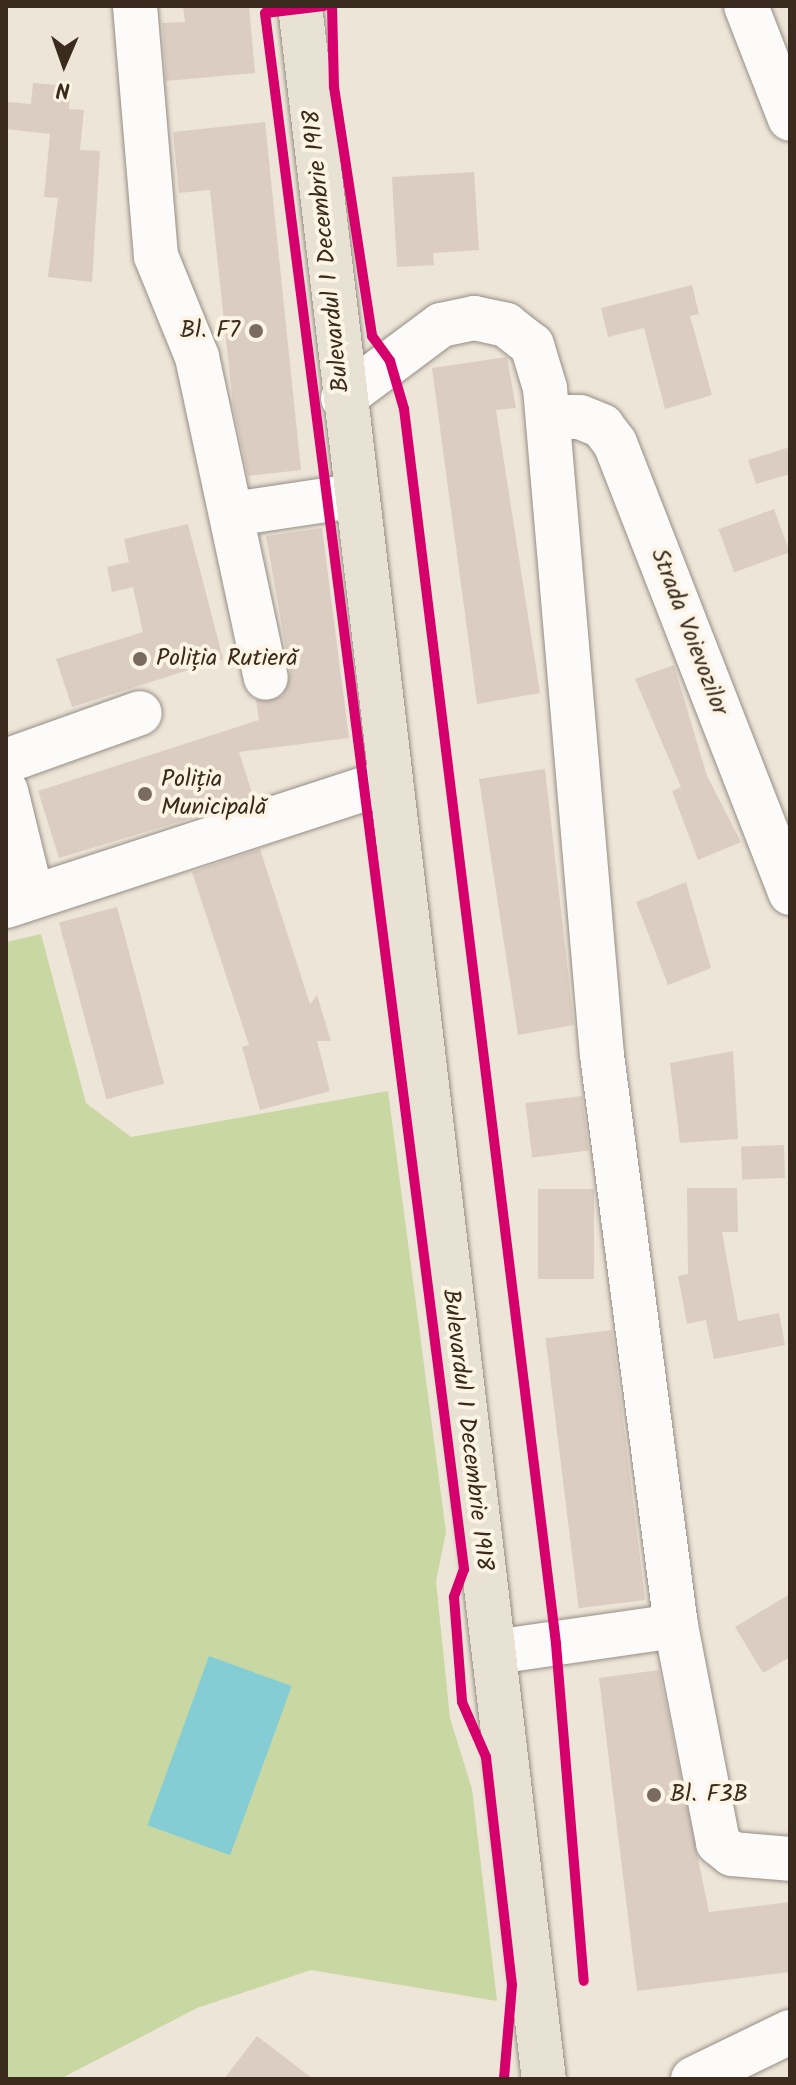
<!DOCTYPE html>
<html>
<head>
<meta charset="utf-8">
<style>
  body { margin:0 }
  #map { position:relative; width:796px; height:2085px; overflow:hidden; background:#ede5d7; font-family:Kalam,sans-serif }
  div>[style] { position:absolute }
  .green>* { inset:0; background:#c9d8a2 }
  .water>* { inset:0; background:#85cdd4; transform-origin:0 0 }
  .building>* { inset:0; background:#dccdc2; transform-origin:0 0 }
  .roads { filter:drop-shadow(0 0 2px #958e85) drop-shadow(0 0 2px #958e85) }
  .minor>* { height:44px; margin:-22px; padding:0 22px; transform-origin:22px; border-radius:22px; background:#fcfbf9 }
  .major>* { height:44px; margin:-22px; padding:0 22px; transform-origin:22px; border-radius:22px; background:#e7e2d4 }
  .cycleway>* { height:10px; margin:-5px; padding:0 5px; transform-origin:5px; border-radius:5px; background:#d6006c }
  .dots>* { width:22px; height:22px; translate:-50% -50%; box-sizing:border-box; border:4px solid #fcf5e5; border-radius:50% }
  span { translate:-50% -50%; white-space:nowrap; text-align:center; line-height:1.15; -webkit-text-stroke:8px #fcf5e5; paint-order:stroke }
  .street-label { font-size:24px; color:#3b2a1e }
  .poi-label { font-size:24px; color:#3b2a1e }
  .right { translate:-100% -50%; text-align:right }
  .left { translate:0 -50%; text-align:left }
  .frame { position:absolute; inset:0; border:8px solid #3b2a1e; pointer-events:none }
  .north { position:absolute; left:24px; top:24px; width:80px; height:80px; -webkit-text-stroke:6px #fcf5e5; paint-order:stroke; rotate:182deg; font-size:22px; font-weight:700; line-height:32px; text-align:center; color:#3b2a1e }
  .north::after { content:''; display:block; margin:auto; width:28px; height:36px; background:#3b2a1e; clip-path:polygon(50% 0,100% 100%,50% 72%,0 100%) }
</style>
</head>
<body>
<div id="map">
  <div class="green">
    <div style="clip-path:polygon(41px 934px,86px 1103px,131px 1137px,388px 1091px,446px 1532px,436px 1581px,450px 1718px,472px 1789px,497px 2001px,311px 1970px,197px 2008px,60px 2079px,6px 2079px,6px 942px)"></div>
  </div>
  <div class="water">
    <div style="left:209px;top:1656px;width:88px;height:180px;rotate:20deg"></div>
  </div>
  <div class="building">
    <div style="clip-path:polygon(183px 6px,249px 6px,255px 73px,166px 81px,162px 23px,185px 22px)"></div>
    <div style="clip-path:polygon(33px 83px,71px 86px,69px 109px,84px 110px,80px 150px,100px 151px,92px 282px,48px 277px,58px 198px,44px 197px,50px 134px,6px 129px,6px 102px,31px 104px)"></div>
    <div style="clip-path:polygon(265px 122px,301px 470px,248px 476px,233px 405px,210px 190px,179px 193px,173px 132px)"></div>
    <div style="clip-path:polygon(474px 172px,479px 250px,433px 253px,434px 265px,397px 267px,392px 177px)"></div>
    <div style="clip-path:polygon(692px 285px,699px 314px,690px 316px,712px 395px,665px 409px,644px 328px,608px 337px,601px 308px)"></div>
    <div style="clip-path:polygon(507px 357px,516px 408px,496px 410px,540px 693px,477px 704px,432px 368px)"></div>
    <div style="clip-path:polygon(790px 447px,790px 474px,756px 484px,748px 460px)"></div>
    <div style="left:774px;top:509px;width:46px;height:59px;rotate:70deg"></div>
    <div style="clip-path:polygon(188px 524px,223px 659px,72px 707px,56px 659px,143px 632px,133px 587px,112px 592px,107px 567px,129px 562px,124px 539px)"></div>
    <div style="clip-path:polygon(322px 528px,349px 738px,239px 752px,253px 796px,245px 802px,59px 858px,38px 791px,259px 720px,256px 700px,283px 696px,290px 673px,266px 536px)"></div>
    <div style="clip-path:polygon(674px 665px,707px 776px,741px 842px,698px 860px,672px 791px,681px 787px,635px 679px)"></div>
    <div style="clip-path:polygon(545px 769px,574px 1025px,518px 1035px,479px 779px)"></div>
    <div style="clip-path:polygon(260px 849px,310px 1004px,317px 995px,331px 1041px,317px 1041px,330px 1091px,260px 1110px,242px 1047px,249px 1045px,192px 872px)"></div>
    <div style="clip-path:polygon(686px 882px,711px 968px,668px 985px,636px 902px)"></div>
    <div style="left:117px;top:907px;width:183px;height:60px;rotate:75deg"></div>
    <div style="clip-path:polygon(733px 1051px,738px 1139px,680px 1143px,670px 1063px)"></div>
    <div style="left:582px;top:1096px;width:55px;height:57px;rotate:83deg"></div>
    <div style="left:784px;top:1145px;width:33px;height:43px;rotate:88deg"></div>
    <div style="clip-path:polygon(687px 1188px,737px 1188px,738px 1232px,722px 1232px,738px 1321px,779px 1313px,785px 1345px,714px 1359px,706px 1320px,687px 1324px,678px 1276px,688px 1274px)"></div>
    <div style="left:538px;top:1189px;width:56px;height:90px"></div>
    <div style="left:612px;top:1330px;width:272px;height:67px;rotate:83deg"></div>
    <div style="clip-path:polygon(790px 1594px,790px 1657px,763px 1673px,735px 1627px)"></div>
    <div style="clip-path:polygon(659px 1670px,709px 1912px,790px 1902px,790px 1972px,637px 1991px,599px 1678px)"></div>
    <div style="clip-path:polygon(257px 2036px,313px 2079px,224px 2079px)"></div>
  </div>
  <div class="roads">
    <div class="minor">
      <div style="left:135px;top:6px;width:251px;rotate:85.2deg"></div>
      <div style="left:156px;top:256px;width:109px;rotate:67.9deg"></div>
      <div style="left:197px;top:357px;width:328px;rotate:77.9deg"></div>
      <div style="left:746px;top:6px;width:121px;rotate:68.7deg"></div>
      <div style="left:343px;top:398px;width:122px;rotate:-36.7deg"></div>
      <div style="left:441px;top:325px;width:34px;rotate:-12deg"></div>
      <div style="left:474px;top:318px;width:33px;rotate:12deg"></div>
      <div style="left:506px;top:325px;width:33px;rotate:38deg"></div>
      <div style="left:532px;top:345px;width:45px;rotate:73.2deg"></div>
      <div style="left:545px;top:388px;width:669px;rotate:85.12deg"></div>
      <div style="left:602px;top:1055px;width:576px;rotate:82.62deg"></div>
      <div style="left:676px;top:1626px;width:221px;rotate:79deg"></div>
      <div style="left:718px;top:1843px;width:18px;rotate:38deg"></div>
      <div style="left:732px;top:1854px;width:58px;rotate:4.9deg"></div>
      <div style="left:548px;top:417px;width:32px"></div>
      <div style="left:580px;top:417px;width:24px;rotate:22deg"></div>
      <div style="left:602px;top:426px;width:21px;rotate:53deg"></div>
      <div style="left:615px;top:443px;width:483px;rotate:68.7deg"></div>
      <div style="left:233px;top:514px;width:121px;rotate:-8.5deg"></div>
      <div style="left:6px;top:761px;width:142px;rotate:-19.7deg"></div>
      <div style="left:6px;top:791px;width:109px;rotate:76.2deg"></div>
      <div style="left:6px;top:906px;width:402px;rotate:-18.1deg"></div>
      <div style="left:495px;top:1652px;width:183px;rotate:-8.2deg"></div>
      <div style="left:693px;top:2079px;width:108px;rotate:-25.9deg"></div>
    </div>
    <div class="major">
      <div style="left:300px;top:6px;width:2087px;rotate:83.29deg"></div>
    </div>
  </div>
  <div class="cycleway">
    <div style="left:324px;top:6px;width:59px;rotate:173.2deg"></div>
    <div style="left:265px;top:13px;width:1569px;rotate:82.71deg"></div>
    <div style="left:464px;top:1569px;width:30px;rotate:110deg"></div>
    <div style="left:454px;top:1597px;width:105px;rotate:85.6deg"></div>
    <div style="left:462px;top:1702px;width:60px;rotate:66.4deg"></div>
    <div style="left:486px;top:1757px;width:229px;rotate:83.5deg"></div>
    <div style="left:512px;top:1985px;width:94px;rotate:94.9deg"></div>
    <div style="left:332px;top:6px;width:81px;rotate:88.6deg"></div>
    <div style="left:334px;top:87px;width:252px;rotate:81.3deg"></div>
    <div style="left:372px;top:336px;width:31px;rotate:54deg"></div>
    <div style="left:390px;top:361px;width:50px;rotate:73.7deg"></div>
    <div style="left:404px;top:409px;width:1244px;rotate:82.98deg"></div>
    <div style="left:556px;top:1644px;width:338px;rotate:85.3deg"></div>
  </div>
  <div class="dots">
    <div style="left:256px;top:331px;background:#796b5f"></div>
    <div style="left:140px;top:659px;background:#796b5f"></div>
    <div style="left:145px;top:794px;background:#796b5f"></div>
    <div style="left:654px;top:1795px;background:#796b5f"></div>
  </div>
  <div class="street-label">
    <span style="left:327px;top:251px;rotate:-96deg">Bulevardul 1 Decembrie 1918</span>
    <span style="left:689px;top:632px;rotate:69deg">Strada Voievozilor</span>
    <span style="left:467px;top:1430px;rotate:83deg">Bulevardul 1 Decembrie 1918</span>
  </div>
  <div class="poi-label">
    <span class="right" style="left:240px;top:331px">Bl. F7</span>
    <span class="left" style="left:156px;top:659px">Poliția Rutieră</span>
    <span class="left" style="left:161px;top:794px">Poliția<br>Municipală</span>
    <span class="left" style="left:670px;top:1795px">Bl. F3B</span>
  </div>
  <div class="frame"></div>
  <div class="north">N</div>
</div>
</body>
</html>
